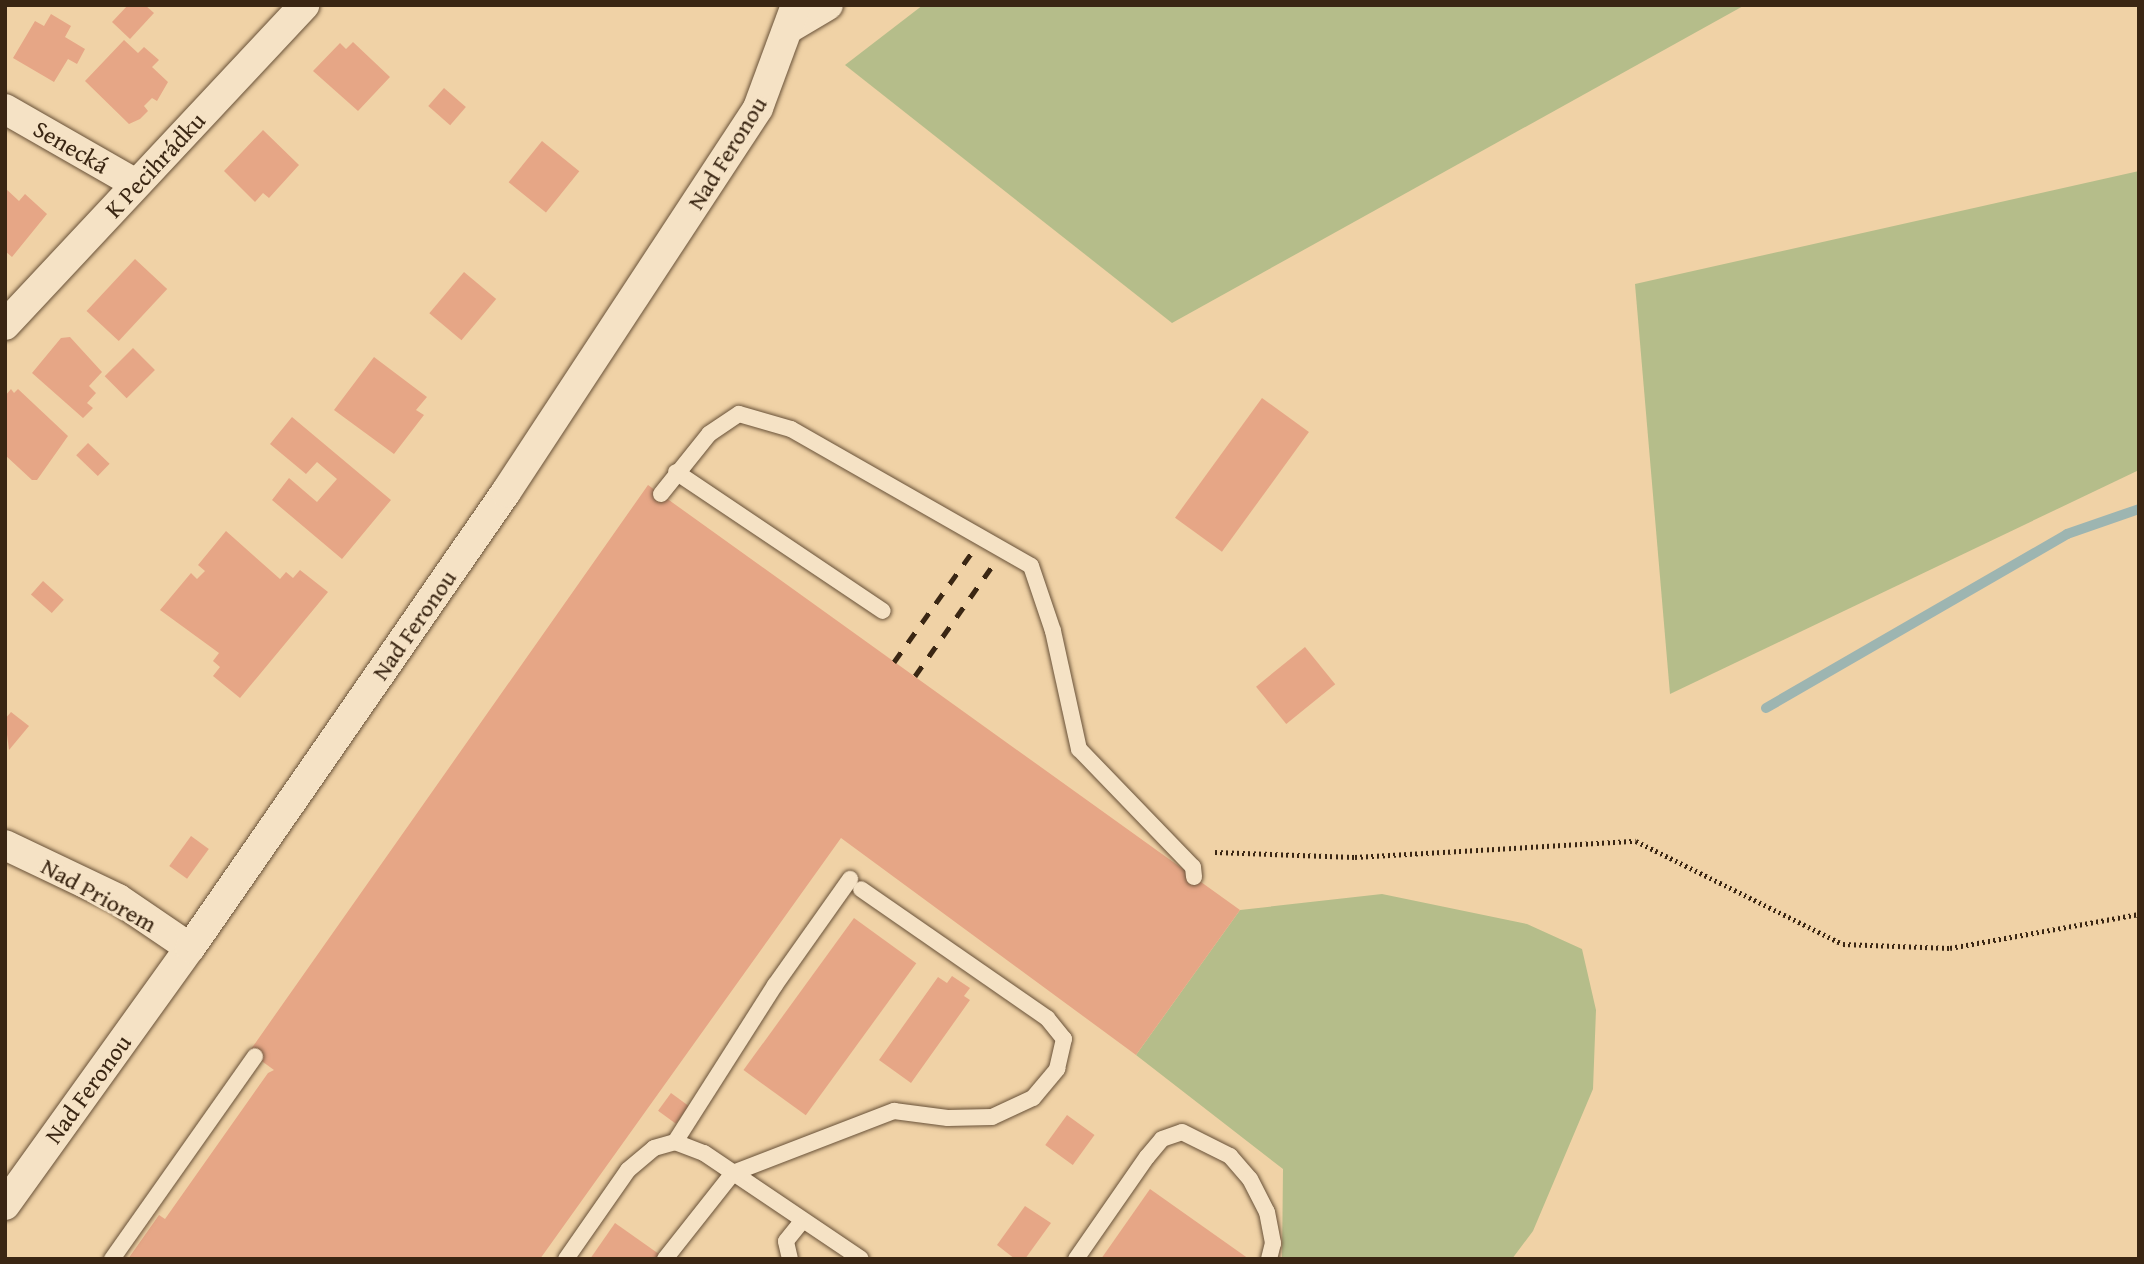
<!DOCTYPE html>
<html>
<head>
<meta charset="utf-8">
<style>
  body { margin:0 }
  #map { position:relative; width:2144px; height:1264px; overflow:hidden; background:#f0d2a6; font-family:"Gentium Book Plus",serif }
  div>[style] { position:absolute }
  .green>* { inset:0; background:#b5bd8a }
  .stream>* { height:10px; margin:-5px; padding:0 5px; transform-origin:5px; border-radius:5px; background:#9db5b1 }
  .building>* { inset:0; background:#e6a686; transform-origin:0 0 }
  .path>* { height:4.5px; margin-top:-2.25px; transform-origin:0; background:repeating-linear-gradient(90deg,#3a2613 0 2px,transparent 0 5.5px) }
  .roads { filter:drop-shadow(0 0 2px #685138) drop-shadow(0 0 2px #685138) }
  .lane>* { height:16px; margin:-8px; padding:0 8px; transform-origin:8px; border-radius:8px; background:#f5e2c5 }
  .street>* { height:30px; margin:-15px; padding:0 15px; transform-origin:15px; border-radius:15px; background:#f5e2c5 }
  .rail>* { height:5px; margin-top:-2.5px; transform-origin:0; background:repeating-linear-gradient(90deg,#3a2613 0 12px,transparent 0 24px) }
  span { translate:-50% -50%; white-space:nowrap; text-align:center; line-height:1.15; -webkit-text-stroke:6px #f5e2c5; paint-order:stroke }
  .street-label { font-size:24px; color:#3a2613 }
  .frame { position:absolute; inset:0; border:7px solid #3a2613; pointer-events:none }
</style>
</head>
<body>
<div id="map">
  <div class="green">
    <div style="clip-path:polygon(923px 5px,1745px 5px,1172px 323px,845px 65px)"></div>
    <div style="clip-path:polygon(2139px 171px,2139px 470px,1670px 694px,1635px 284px)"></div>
    <div style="clip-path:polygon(1382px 894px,1527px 924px,1582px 949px,1596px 1010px,1593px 1089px,1533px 1231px,1512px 1259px,1282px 1259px,1283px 1169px,1136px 1055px,1240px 910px)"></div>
  </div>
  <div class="stream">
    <div style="left:1766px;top:708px;width:348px;rotate:-30deg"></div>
    <div style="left:2067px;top:534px;width:76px;rotate:-19.1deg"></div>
  </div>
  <div class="building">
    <div style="clip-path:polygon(128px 5px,145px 5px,154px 13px,130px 39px,112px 22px)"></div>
    <div style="clip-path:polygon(51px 14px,71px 26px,65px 37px,85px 49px,77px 64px,68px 59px,54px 82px,13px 58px,35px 21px,44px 26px)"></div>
    <div style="clip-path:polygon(124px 40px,138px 53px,144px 47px,159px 60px,152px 67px,168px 82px,157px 101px,152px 98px,144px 106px,148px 111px,140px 119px,129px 124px,85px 81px)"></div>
    <div style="clip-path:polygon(353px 42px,390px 77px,358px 111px,313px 71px,340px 43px,346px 49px)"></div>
    <div style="left:444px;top:88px;width:29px;height:24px;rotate:41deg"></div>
    <div style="clip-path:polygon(263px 130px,299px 165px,269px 198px,263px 193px,255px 202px,224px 171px)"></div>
    <div style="left:542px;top:141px;width:48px;height:53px;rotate:39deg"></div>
    <div style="clip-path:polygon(5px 188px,19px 201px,25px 194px,47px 214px,12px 257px,5px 251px)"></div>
    <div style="left:135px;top:259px;width:44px;height:71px;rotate:43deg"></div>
    <div style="left:464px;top:272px;width:42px;height:54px;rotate:40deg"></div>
    <div style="clip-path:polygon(70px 337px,102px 372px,89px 386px,96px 393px,87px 403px,93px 408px,83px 418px,32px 373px,61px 338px)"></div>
    <div style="left:133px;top:348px;width:31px;height:40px;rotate:45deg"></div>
    <div style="clip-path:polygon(374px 357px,427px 397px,416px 410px,424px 415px,394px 454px,334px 410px)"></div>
    <div style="clip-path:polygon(11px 389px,14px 393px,18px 389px,68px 436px,37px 480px,32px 480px,5px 455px,5px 396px)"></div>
    <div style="left:1262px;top:398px;width:58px;height:148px;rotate:36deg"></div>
    <div style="clip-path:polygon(292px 417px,391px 500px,342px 559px,272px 500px,289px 478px,317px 502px,337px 479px,317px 462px,306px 474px,270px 444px)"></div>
    <div style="left:88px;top:443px;width:30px;height:17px;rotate:44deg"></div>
    <div style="clip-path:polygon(648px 485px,1240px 910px,1136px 1055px,841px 838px,540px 1259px,128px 1259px,159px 1215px,165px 1219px,268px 1073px,274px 1070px,249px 1052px)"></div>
    <div style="clip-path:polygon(226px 531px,280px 579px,286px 572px,293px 578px,300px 570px,328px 592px,240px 698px,213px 676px,220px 667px,213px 661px,219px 653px,160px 610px,191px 573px,197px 579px,205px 571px,198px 565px)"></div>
    <div style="left:43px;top:581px;width:28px;height:18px;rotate:42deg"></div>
    <div style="left:1305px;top:647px;width:48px;height:63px;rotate:51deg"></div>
    <div style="clip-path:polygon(11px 712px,29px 726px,9px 750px,5px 719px)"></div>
    <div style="left:191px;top:836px;width:22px;height:37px;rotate:36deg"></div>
    <div style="left:854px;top:918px;width:77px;height:188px;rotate:36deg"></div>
    <div style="clip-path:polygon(952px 976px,970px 988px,964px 996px,970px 1000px,911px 1083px,879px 1060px,938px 977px,947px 983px)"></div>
    <div style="left:671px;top:1093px;width:22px;height:22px;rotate:36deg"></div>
    <div style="left:1067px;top:1115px;width:34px;height:37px;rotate:36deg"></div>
    <div style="clip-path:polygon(1150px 1189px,1249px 1259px,1101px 1259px)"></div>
    <div style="clip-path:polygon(1025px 1206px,1051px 1223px,1025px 1259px,1015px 1259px,997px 1245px)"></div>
    <div style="clip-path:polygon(615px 1223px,666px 1259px,590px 1259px)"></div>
  </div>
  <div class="path">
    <div style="left:1215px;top:852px;width:140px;rotate:2deg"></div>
    <div style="left:1355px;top:857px;width:281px;rotate:-3.3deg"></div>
    <div style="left:1636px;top:841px;width:231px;rotate:26.5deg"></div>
    <div style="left:1843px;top:944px;width:107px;rotate:2.1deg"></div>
    <div style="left:1950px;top:948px;width:192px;rotate:-10.2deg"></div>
  </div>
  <div class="roads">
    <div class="lane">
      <div style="left:676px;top:472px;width:249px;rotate:33.9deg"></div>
      <div style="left:661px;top:494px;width:77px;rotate:-51.3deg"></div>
      <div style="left:709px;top:434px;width:36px;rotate:-34deg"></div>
      <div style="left:739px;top:414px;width:54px;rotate:16.1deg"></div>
      <div style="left:791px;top:429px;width:276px;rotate:29.7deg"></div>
      <div style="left:1031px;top:566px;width:69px;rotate:71.3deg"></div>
      <div style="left:1053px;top:631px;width:121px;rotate:77.6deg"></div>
      <div style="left:1079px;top:749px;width:164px;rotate:46deg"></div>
      <div style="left:1193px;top:867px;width:10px;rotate:84deg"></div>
      <div style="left:675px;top:1142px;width:186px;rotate:-57.5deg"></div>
      <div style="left:775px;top:985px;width:130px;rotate:-54.7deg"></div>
      <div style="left:112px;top:1259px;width:248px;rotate:-54.8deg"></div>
      <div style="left:566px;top:1259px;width:108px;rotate:-55.1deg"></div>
      <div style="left:628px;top:1170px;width:34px;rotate:-40deg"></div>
      <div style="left:654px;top:1148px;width:22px;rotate:-16deg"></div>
      <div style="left:675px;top:1142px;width:31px;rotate:21deg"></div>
      <div style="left:704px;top:1153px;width:189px;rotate:34deg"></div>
      <div style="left:665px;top:1259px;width:110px;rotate:-51.7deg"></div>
      <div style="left:733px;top:1173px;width:173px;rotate:-21.1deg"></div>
      <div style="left:894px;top:1111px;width:54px;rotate:7.4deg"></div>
      <div style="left:948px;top:1118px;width:44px;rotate:-1.3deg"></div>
      <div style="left:992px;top:1117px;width:45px;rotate:-24.9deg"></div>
      <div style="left:1033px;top:1098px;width:38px;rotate:-50deg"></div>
      <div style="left:1057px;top:1069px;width:31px;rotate:-77deg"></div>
      <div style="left:1064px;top:1039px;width:27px;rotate:-129deg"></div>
      <div style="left:1047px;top:1018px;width:226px;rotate:-145.3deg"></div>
      <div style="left:790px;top:1259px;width:18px;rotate:-103deg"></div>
      <div style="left:786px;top:1241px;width:26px;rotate:-51deg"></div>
      <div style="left:1076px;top:1259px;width:124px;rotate:-55.2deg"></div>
      <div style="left:1147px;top:1157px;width:23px;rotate:-50deg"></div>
      <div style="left:1162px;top:1139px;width:21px;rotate:-19deg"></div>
      <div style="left:1182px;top:1132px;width:54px;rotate:26.6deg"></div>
      <div style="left:1230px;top:1156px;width:30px;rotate:49deg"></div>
      <div style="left:1250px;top:1179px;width:37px;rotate:63deg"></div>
      <div style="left:1267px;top:1212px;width:32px;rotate:79deg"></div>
      <div style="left:1273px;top:1243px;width:16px;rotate:104deg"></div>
    </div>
    <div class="street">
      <div style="left:791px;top:27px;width:43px;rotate:-30.7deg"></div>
      <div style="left:5px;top:109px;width:151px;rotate:29.8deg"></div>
      <div style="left:5px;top:325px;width:438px;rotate:-46.9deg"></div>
      <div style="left:5px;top:845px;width:125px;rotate:25.5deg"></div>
      <div style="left:118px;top:899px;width:87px;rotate:34.2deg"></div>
      <div style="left:5px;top:1205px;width:317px;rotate:-54.3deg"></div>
      <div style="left:190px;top:948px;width:555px;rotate:-55.28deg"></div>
      <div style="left:506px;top:492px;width:459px;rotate:-56.7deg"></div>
      <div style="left:758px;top:108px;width:110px;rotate:-69.7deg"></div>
    </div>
  </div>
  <div class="rail">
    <div style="left:894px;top:662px;width:140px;rotate:-54.6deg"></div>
    <div style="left:915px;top:676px;width:139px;rotate:-54.9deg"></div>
  </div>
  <div class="street-label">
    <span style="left:71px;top:147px;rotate:30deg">Senecká</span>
    <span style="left:727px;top:153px;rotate:-58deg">Nad Feronou</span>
    <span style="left:155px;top:165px;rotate:-47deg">K Pecihrádku</span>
    <span style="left:414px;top:625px;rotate:-55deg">Nad Feronou</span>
    <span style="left:99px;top:895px;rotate:29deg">Nad Priorem</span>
    <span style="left:88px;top:1089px;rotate:-54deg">Nad Feronou</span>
  </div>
  <div class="frame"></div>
</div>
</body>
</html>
